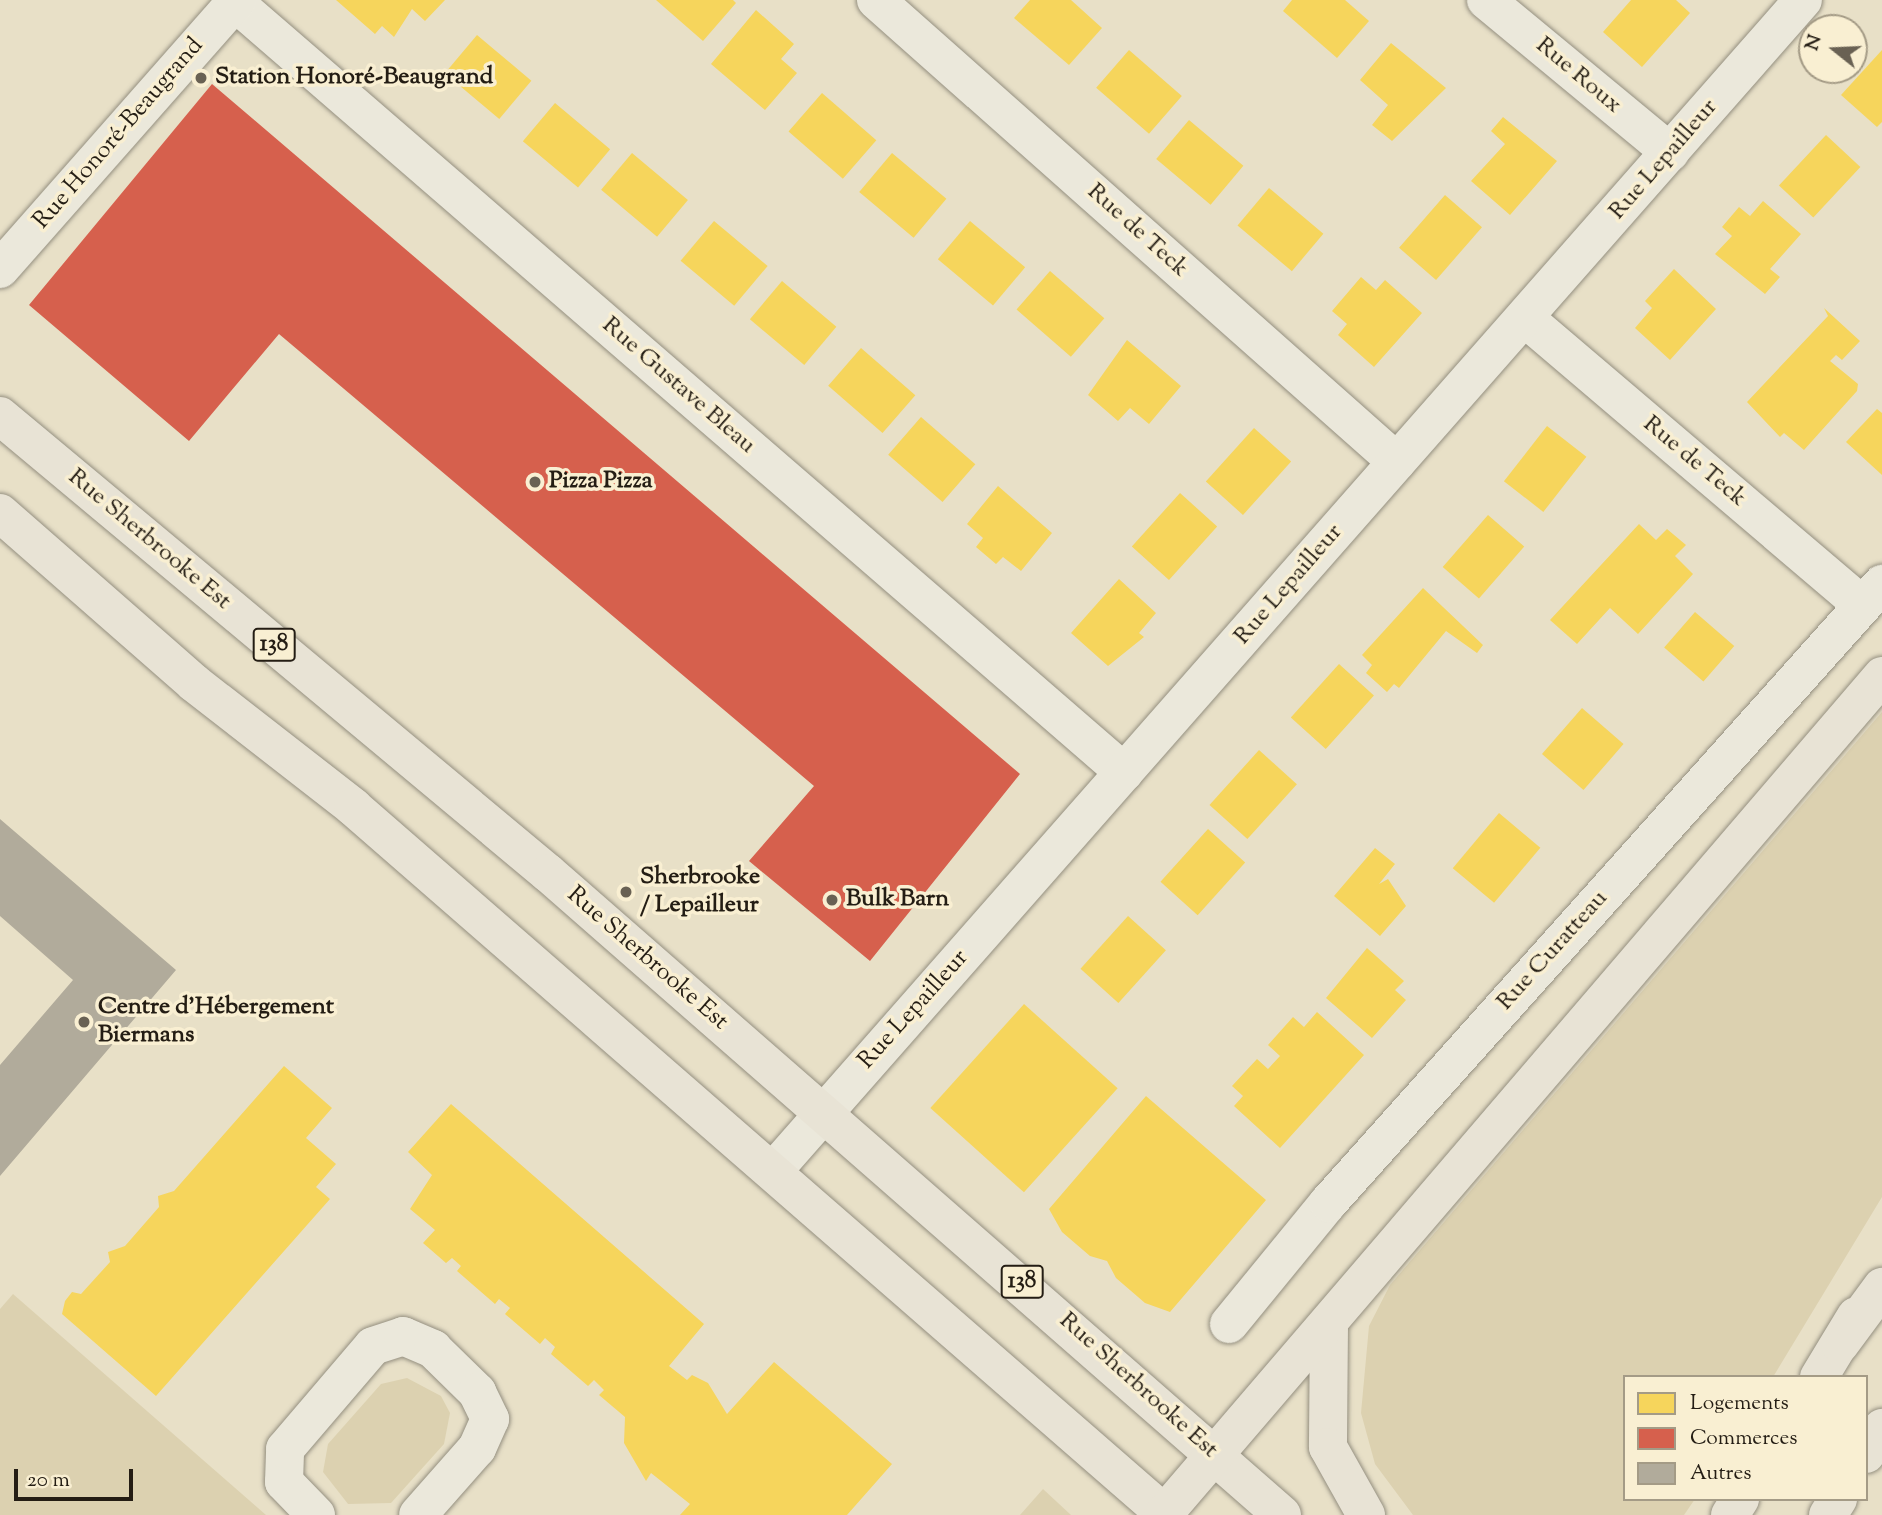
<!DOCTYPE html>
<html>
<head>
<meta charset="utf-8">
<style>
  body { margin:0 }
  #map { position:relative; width:1882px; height:1515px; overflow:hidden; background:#e8e0c7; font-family:"Sorts Mill Goudy",serif }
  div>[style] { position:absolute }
  .green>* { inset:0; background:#dcd1b0 }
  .homes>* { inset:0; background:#f6d55c; transform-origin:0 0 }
  .shops>* { inset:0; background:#d6604d }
  .building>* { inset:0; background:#b1ab9b }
  .roads { filter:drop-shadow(0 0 2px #948f80) drop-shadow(0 0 2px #948f80) }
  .minor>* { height:38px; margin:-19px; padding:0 19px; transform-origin:19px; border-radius:19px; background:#ebe8db }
  .major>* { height:38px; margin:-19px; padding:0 19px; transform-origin:19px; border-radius:19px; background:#e8e3d5 }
  .highway>* { height:38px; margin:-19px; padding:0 19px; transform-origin:19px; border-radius:19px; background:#e8e3d5 }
  .dots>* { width:19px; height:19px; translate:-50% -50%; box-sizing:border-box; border:4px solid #f9efd2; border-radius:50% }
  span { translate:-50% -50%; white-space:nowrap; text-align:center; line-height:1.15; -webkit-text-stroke:7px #f9efd2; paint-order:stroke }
  .shield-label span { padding:2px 5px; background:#f9efd2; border:2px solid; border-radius:5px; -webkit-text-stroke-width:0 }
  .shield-label { font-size:23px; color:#241d14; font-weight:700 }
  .street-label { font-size:24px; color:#241d14 }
  .poi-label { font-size:24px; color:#241d14; font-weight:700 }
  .left { translate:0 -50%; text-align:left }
  .legend { position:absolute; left:1623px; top:1375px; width:245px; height:126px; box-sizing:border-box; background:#f9efd2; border:2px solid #a49b86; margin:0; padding:9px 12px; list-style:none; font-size:21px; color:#241d14 }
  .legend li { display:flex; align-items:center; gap:14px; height:35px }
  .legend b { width:35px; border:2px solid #a49b86 }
  .north { position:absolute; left:1798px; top:14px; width:70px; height:70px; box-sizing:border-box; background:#f9efd2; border:2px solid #a49b86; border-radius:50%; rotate:288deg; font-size:19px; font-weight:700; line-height:28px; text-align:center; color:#241d14 }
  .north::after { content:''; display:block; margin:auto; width:24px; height:32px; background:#696153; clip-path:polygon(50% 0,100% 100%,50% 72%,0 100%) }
  .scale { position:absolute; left:14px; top:1469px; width:119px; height:32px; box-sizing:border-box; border:4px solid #241d14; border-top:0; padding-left:9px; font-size:21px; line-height:24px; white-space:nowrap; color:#241d14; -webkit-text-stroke:5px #f9efd2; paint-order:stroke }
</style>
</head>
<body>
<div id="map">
  <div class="green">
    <div style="clip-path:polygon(1882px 712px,1882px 1197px,1773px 1377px,1625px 1377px,1625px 1499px,1695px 1499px,1684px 1515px,1413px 1515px,1375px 1464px,1361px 1413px,1369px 1326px,1390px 1285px)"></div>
    <div style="clip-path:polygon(13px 1294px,266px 1515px,0 1515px,0 1309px)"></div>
    <div style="clip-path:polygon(407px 1378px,441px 1396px,450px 1413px,444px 1444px,391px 1503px,348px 1504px,323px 1472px,328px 1444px,381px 1384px)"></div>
    <div style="clip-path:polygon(1043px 1489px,1071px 1515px,1020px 1515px)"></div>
  </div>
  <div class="homes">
    <div style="clip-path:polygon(336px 0,445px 0,425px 21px,412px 9px,394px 37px,382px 26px,375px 34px)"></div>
    <div style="clip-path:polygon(656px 0,733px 0,736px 3px,703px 41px)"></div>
    <div style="clip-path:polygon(1030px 0,1071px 0,1102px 28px,1069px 65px,1014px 18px)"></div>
    <div style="clip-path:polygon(1292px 0,1345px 0,1369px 21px,1337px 58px,1283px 11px)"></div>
    <div style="clip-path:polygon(1631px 0,1676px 0,1690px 13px,1642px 67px,1603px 32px)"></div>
    <div style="clip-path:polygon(756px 10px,794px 44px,781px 59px,797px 73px,765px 110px,711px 64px)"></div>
    <div style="left:477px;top:35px;width:71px;height:50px;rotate:40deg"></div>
    <div style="clip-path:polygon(1391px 43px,1446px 88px,1392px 141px,1372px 125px,1388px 105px,1360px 80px)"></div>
    <div style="left:1129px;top:50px;width:70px;height:50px;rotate:41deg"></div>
    <div style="clip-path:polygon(1882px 50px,1882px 122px,1877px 127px,1841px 95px)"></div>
    <div style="left:822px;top:93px;width:72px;height:51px;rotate:41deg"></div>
    <div style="left:555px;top:103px;width:72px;height:50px;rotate:40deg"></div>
    <div style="clip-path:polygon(1503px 117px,1557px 161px,1510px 215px,1471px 181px,1505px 144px,1491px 131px)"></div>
    <div style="left:1189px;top:120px;width:71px;height:51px;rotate:40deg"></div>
    <div style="left:1826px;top:135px;width:47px;height:69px;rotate:43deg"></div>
    <div style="left:632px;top:153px;width:73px;height:48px;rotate:40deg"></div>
    <div style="left:892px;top:153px;width:71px;height:51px;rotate:40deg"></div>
    <div style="left:1269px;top:188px;width:71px;height:49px;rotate:40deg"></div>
    <div style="left:1445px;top:195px;width:49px;height:70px;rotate:41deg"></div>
    <div style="clip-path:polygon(1763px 201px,1801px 234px,1770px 269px,1780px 277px,1765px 294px,1715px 254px,1732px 236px,1722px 227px,1739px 207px,1750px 216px)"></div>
    <div style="left:714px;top:221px;width:70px;height:52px;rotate:40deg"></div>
    <div style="left:970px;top:221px;width:72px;height:50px;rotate:40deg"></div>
    <div style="clip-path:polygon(1674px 269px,1716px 309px,1670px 360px,1635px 328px,1652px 308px,1645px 301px)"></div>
    <div style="left:1050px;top:271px;width:72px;height:51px;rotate:41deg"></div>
    <div style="clip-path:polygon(1361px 277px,1376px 290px,1385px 280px,1422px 313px,1374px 367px,1338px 335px,1347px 324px,1332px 311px)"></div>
    <div style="left:782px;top:281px;width:71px;height:50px;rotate:40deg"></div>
    <div style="clip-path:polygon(1824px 308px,1860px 341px,1842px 360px,1836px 355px,1830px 361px,1858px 384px,1857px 391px,1804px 450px,1784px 433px,1780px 437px,1747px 402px,1828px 316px)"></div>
    <div style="clip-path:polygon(1127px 340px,1181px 386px,1149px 424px,1130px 408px,1118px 421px,1088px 395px)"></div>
    <div style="left:861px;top:348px;width:72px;height:50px;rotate:41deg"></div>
    <div style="clip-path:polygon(1877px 409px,1882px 413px,1882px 475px,1846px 442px)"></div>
    <div style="left:921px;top:417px;width:72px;height:50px;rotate:41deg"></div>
    <div style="left:1547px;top:426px;width:50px;height:70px;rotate:38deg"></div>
    <div style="left:1254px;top:428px;width:50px;height:72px;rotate:42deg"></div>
    <div style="clip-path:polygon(998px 486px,1052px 533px,1021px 571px,1003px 557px,996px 564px,976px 547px,983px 538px,967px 524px)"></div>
    <div style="left:1180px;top:493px;width:50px;height:72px;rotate:42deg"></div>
    <div style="left:1488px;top:515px;width:48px;height:69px;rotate:41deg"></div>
    <div style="clip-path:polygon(1639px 524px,1656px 540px,1667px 529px,1686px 545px,1675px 556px,1693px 574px,1638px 634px,1610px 608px,1577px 644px,1550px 620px)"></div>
    <div style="clip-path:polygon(1119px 579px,1156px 613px,1139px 633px,1144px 637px,1108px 666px,1071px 633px)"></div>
    <div style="clip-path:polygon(1423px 588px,1483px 645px,1477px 653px,1446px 631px,1399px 688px,1394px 684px,1387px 692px,1366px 673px,1372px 665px,1362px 655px)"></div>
    <div style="left:1695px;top:612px;width:52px;height:47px;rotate:41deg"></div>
    <div style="left:1339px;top:664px;width:47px;height:72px;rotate:42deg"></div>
    <div style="left:1582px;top:708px;width:55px;height:61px;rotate:41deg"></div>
    <div style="left:1259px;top:750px;width:51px;height:74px;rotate:42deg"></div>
    <div style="left:1499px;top:813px;width:54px;height:72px;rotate:40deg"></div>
    <div style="left:1208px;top:829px;width:50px;height:71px;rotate:42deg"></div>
    <div style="clip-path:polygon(1375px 848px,1395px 864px,1379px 884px,1388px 879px,1406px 906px,1380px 936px,1334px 896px)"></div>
    <div style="left:1128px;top:916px;width:51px;height:71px;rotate:42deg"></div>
    <div style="clip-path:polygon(1367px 948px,1404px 981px,1395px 990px,1406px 1000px,1372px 1038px,1326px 998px)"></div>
    <div style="left:1024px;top:1004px;width:126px;height:140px;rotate:42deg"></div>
    <div style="clip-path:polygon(1317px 1012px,1364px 1055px,1280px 1148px,1234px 1106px,1243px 1096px,1232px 1086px,1257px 1059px,1268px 1069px,1280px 1056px,1268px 1045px,1293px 1017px,1304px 1027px)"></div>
    <div style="clip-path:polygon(284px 1066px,332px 1108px,306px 1138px,336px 1164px,316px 1187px,330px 1199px,156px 1396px,62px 1314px,65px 1301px,72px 1292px,81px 1294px,110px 1262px,108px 1252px,125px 1246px,159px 1207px,158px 1196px,174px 1191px)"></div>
    <div style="clip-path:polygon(1146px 1096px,1266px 1200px,1170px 1312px,1145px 1303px,1116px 1278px,1107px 1261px,1090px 1256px,1062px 1232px,1049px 1209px)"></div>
    <div style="clip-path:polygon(451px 1104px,704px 1324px,669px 1366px,687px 1380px,692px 1375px,708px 1383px,727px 1414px,774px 1362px,892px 1464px,847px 1515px,680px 1515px,690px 1504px,651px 1473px,646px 1481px,624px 1443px,625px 1417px,599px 1395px,604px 1390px,594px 1380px,588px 1386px,551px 1354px,555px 1347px,545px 1338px,540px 1344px,505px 1314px,510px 1308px,499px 1299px,495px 1304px,457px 1271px,461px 1266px,452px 1258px,446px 1263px,423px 1243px,435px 1230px,410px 1209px,432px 1175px,408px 1152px)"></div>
  </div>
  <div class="shops">
    <div style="clip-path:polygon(212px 84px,1020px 774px,870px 961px,749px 861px,814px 786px,279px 334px,189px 441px,29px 305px)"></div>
  </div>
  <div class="building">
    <div style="clip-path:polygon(0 819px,176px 970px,0 1176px,0 1065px,73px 980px,0 916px)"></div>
  </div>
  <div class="roads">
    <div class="minor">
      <div style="left:232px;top:0;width:1180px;rotate:40.88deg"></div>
      <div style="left:876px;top:0;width:696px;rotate:41.57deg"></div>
      <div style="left:1486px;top:0;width:239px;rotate:39.6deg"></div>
      <div style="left:0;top:269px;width:359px;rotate:-48.6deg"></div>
      <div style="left:1526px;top:319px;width:441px;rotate:40.4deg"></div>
      <div style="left:774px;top:1170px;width:1558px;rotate:-48.67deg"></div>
      <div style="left:1229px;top:1324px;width:156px;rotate:-50.7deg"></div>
      <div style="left:1328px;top:1203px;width:831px;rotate:-48.17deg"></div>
      <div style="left:316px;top:1515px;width:46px;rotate:-134.1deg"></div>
      <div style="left:284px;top:1482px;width:33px;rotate:-88deg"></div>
      <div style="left:285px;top:1449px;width:135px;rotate:-49.5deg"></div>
      <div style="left:373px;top:1346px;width:32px;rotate:-18deg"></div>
      <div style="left:403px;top:1336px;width:33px;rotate:23deg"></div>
      <div style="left:433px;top:1349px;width:62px;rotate:44.3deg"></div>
      <div style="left:477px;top:1392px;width:30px;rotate:64deg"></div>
      <div style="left:490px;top:1419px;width:32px;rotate:114deg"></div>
      <div style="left:477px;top:1448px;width:89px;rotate:131.4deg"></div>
    </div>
    <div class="major">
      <div style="left:0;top:416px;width:714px;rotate:39.83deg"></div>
      <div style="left:548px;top:873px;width:975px;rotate:41.17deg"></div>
      <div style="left:0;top:513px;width:258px;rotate:41.2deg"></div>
      <div style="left:194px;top:683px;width:202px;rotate:37.9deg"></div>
      <div style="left:353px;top:807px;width:1078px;rotate:41.05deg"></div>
      <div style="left:1329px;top:1325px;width:122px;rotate:90.5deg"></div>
      <div style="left:1328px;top:1447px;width:78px;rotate:60.8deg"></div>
      <div style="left:1819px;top:1377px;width:71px;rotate:-58.8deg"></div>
      <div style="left:1163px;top:1515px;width:1105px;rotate:-49.4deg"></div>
      <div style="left:1730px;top:1515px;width:19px;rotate:-58deg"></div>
    </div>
    <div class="highway">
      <div style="left:1840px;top:1344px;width:71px;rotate:-53.6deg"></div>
      <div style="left:1866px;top:1454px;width:31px;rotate:-58deg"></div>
      <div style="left:1828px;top:1515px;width:19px;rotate:-58deg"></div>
    </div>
  </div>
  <div class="dots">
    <div style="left:201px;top:78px;background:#696153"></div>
    <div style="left:535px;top:482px;background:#696153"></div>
    <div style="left:626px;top:892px;background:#696153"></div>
    <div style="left:832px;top:900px;background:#696153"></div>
    <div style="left:84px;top:1022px;background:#696153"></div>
  </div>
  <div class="shield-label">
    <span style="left:274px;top:645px">138</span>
    <span style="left:1022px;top:1282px">138</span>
  </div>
  <div class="street-label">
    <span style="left:1578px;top:76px;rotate:40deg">Rue Roux</span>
    <span style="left:119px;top:134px;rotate:-49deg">Rue Honoré-Beaugrand</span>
    <span style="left:1664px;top:160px;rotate:-49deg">Rue Lepailleur</span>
    <span style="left:1137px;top:231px;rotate:42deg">Rue de Teck</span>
    <span style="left:678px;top:386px;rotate:41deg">Rue Gustave Bleau</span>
    <span style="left:1694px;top:462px;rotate:40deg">Rue de Teck</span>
    <span style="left:149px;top:540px;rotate:40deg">Rue Sherbrooke Est</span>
    <span style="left:1289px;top:585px;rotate:-49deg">Rue Lepailleur</span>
    <span style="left:1553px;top:951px;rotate:-48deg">Rue Curatteau</span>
    <span style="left:647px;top:959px;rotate:41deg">Rue Sherbrooke Est</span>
    <span style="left:914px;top:1010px;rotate:-48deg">Rue Lepailleur</span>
    <span style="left:1138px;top:1386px;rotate:42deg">Rue Sherbrooke Est</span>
  </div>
  <div class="poi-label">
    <span class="left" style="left:215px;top:78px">Station Honoré-Beaugrand</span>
    <span class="left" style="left:549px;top:482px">Pizza Pizza</span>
    <span class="left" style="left:640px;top:892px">Sherbrooke<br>/ Lepailleur</span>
    <span class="left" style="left:846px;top:900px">Bulk Barn</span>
    <span class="left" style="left:98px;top:1022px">Centre d'Hébergement<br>Biermans</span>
  </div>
  <ul class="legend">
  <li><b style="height:19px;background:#f6d55c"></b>Logements</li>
  <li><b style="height:19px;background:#d6604d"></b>Commerces</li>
  <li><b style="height:19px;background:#b1ab9b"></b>Autres</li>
  </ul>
  <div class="north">N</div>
  <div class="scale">20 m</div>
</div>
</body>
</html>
